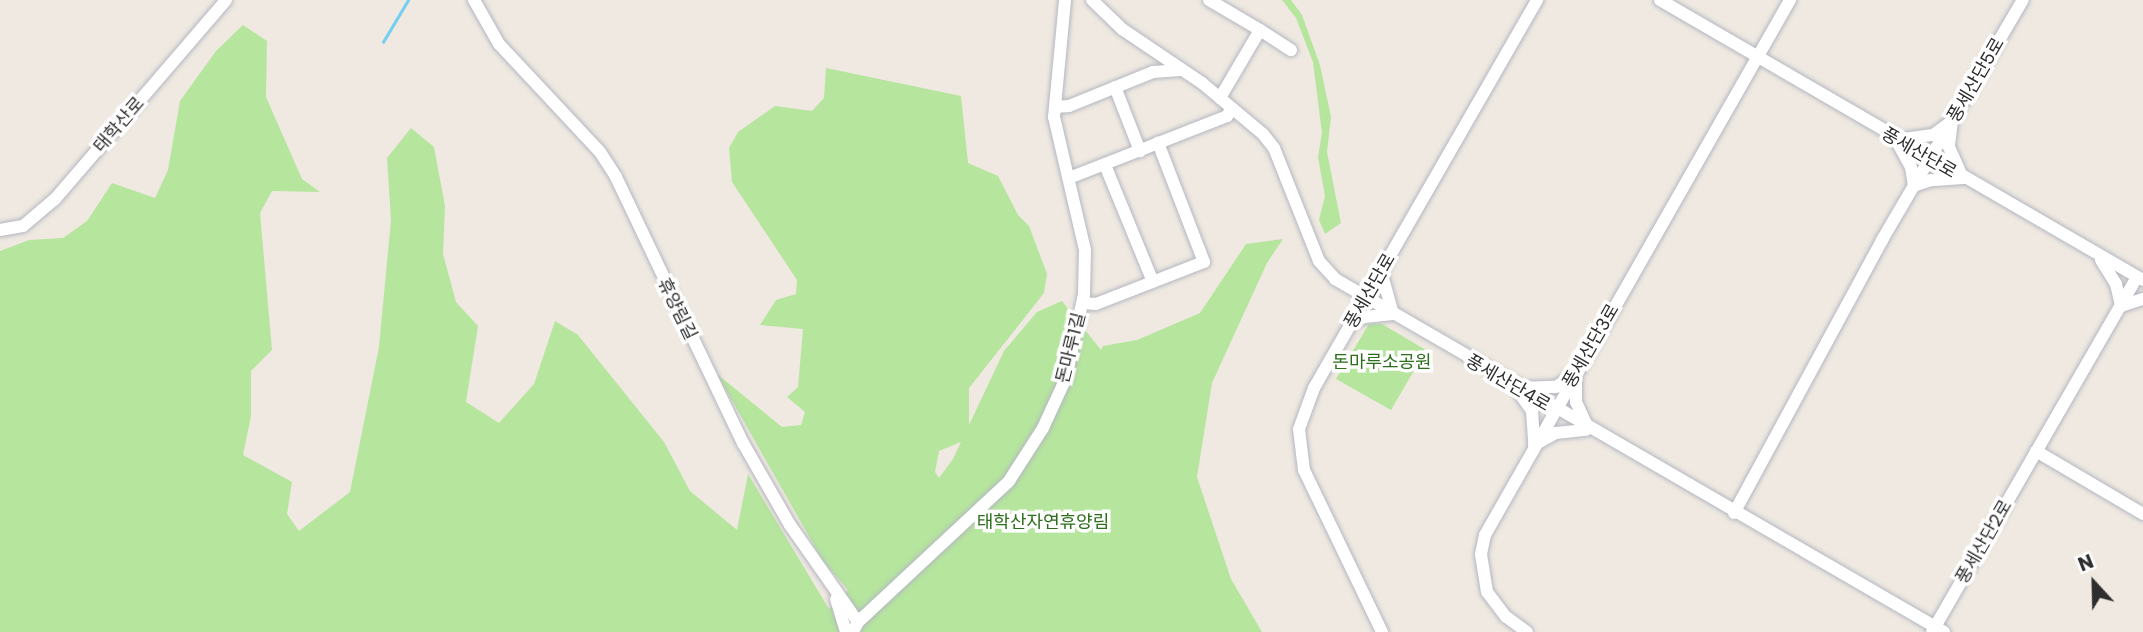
<!DOCTYPE html>
<html>
<head>
<meta charset="utf-8">
<style>
  body { margin:0 }
  #map { position:relative; width:2143px; height:632px; overflow:hidden; background:#efe9e1; font-family:Poppins,"Noto Sans KR",sans-serif }
  div>[style] { position:absolute }
  .green>* { inset:0; background:#b6e59e }
  .stream>* { height:2.5px; margin:-1.25px; padding:0 1.25px; transform-origin:1.25px; border-radius:1.25px; background:#75cff0 }
  .roads { filter:drop-shadow(0 0 2px #b4b7c1) drop-shadow(0 0 2px #b4b7c1) }
  .minor>* { height:12px; margin:-6px; padding:0 6px; transform-origin:6px; border-radius:6px; background:#fff }
  span { translate:-50% -50%; white-space:nowrap; text-align:center; line-height:1.15; -webkit-text-stroke:7px #fff; paint-order:stroke }
  .street-label { font-size:18px; color:#2e2e2e }
  .park-label { font-size:18px; color:#2c6e1b }
  .north { position:absolute; left:2059px; top:548px; width:70px; height:70px; -webkit-text-stroke:5px #fff; paint-order:stroke; rotate:338deg; font-size:19px; font-weight:700; line-height:28px; text-align:center; color:#2e2e2e }
  .north::after { content:''; display:block; margin:auto; width:24px; height:32px; background:#2e2e2e; clip-path:polygon(50% 0,100% 100%,50% 72%,0 100%) }
</style>
</head>
<body>
<div id="map">
  <div class="green">
    <div style="clip-path:polygon(1282px 0,1291px 0,1302px 15px,1320px 65px,1331px 117px,1327px 152px,1341px 223px,1325px 234px,1319px 220px,1325px 196px,1318px 157px,1322px 133px,1313px 62px,1296px 18px)"></div>
    <div style="clip-path:polygon(evenodd,243px 25px,267px 41px,266px 97px,302px 179px,320px 192px,272px 191px,260px 213px,272px 350px,251px 371px,251px 416px,243px 455px,292px 482px,287px 514px,299px 531px,350px 492px,379px 347px,391px 220px,387px 158px,411px 128px,434px 147px,445px 206px,443px 254px,456px 302px,478px 326px,466px 402px,499px 423px,534px 384px,555px 321px,578px 335px,664px 442px,690px 491px,737px 530px,748px 474px,829px 609px,848px 590px,823px 561px,717px 374px,782px 427px,801px 425px,805px 412px,787px 397px,798px 387px,803px 329px,760px 325px,776px 300px,796px 294px,797px 280px,732px 182px,729px 148px,738px 132px,775px 106px,812px 111px,824px 98px,826px 68px,961px 96px,968px 163px,998px 176px,1018px 215px,1029px 226px,1047px 274px,1044px 293px,969px 388px,969px 425px,1004px 351px,1037px 312px,1062px 301px,1101px 350px,1103px 346px,1137px 340px,1200px 313px,1246px 244px,1283px 239px,1267px 263px,1212px 383px,1197px 477px,1231px 579px,1262px 632px,0 632px,0 251px,29px 240px,63px 238px,87px 221px,112px 183px,155px 198px,168px 170px,180px 101px,216px 51px,243px 25px,961px 442px,953px 459px,939px 478px,935px 472px,939px 451px,961px 442px)"></div>
    <div style="clip-path:polygon(1369px 324px,1382px 324px,1426px 350px,1391px 410px,1336px 379px)"></div>
  </div>
  <div class="stream">
    <div style="left:383px;top:42px;width:49px;rotate:-59.2deg"></div>
  </div>
  <div class="roads">
    <div class="minor">
      <div style="left:474px;top:0;width:51px;rotate:60.4deg"></div>
      <div style="left:499px;top:44px;width:148px;rotate:46.9deg"></div>
      <div style="left:600px;top:152px;width:30px;rotate:57deg"></div>
      <div style="left:616px;top:177px;width:295px;rotate:64.5deg"></div>
      <div style="left:743px;top:443px;width:95px;rotate:60.2deg"></div>
      <div style="left:790px;top:525px;width:118px;rotate:55deg"></div>
      <div style="left:858px;top:622px;width:11px;rotate:117deg"></div>
      <div style="left:1092px;top:0;width:42px;rotate:44deg"></div>
      <div style="left:1122px;top:29px;width:97px;rotate:34deg"></div>
      <div style="left:1202px;top:83px;width:80px;rotate:39.9deg"></div>
      <div style="left:1263px;top:134px;width:18px;rotate:52deg"></div>
      <div style="left:1274px;top:148px;width:122px;rotate:68.3deg"></div>
      <div style="left:1319px;top:261px;width:24px;rotate:48deg"></div>
      <div style="left:1335px;top:279px;width:704px;rotate:30.1deg"></div>
      <div style="left:1209px;top:0;width:59px;rotate:30.5deg"></div>
      <div style="left:1260px;top:30px;width:79px;rotate:120.5deg"></div>
      <div style="left:1660px;top:0;width:558px;rotate:30.1deg"></div>
      <div style="left:1260px;top:30px;width:37px;rotate:33deg"></div>
      <div style="left:1115px;top:87px;width:69px;rotate:68.7deg"></div>
      <div style="left:1055px;top:107px;width:14px;rotate:-4deg"></div>
      <div style="left:1069px;top:106px;width:91px;rotate:-22deg"></div>
      <div style="left:1153px;top:72px;width:27px;rotate:-4deg"></div>
      <div style="left:1952px;top:121px;width:26px;rotate:97deg"></div>
      <div style="left:1949px;top:147px;width:34px;rotate:66deg"></div>
      <div style="left:1963px;top:178px;width:32px;rotate:176deg"></div>
      <div style="left:1931px;top:180px;width:18px;rotate:161deg"></div>
      <div style="left:1914px;top:186px;width:19px;rotate:-99deg"></div>
      <div style="left:1911px;top:167px;width:31px;rotate:-119deg"></div>
      <div style="left:1896px;top:140px;width:37px;rotate:-8deg"></div>
      <div style="left:1933px;top:135px;width:24px;rotate:-36deg"></div>
      <div style="left:1105px;top:165px;width:126px;rotate:67.7deg"></div>
      <div style="left:1069px;top:178px;width:170px;rotate:-21.4deg"></div>
      <div style="left:1227px;top:116px;width:9px;rotate:-58deg"></div>
      <div style="left:0;top:230px;width:23px;rotate:-10deg"></div>
      <div style="left:23px;top:226px;width:42px;rotate:-40.2deg"></div>
      <div style="left:55px;top:199px;width:262px;rotate:-49.3deg"></div>
      <div style="left:2101px;top:260px;width:28px;rotate:58deg"></div>
      <div style="left:2116px;top:284px;width:23px;rotate:77deg"></div>
      <div style="left:2121px;top:306px;width:23px;rotate:-18deg"></div>
      <div style="left:1083px;top:303px;width:13px;rotate:4deg"></div>
      <div style="left:1096px;top:304px;width:116px;rotate:-21.3deg"></div>
      <div style="left:1204px;top:262px;width:128px;rotate:-111.1deg"></div>
      <div style="left:1351px;top:324px;width:15px;rotate:-28deg"></div>
      <div style="left:1364px;top:317px;width:29px;rotate:-6deg"></div>
      <div style="left:1393px;top:314px;width:45px;rotate:-105.6deg"></div>
      <div style="left:1576px;top:375px;width:27px;rotate:90deg"></div>
      <div style="left:1576px;top:402px;width:29px;rotate:65deg"></div>
      <div style="left:1520px;top:388px;width:36px;rotate:-2deg"></div>
      <div style="left:1556px;top:387px;width:19px;rotate:-36deg"></div>
      <div style="left:1518px;top:391px;width:24px;rotate:55deg"></div>
      <div style="left:1532px;top:411px;width:31px;rotate:86deg"></div>
      <div style="left:1534px;top:445px;width:25px;rotate:-29deg"></div>
      <div style="left:1556px;top:433px;width:30px;rotate:-6deg"></div>
      <div style="left:2036px;top:451px;width:124px;rotate:30.5deg"></div>
      <div style="left:1734px;top:513px;width:311px;rotate:-61.5deg"></div>
      <div style="left:1882px;top:240px;width:278px;rotate:-59.6deg"></div>
      <div style="left:836px;top:599px;width:34px;rotate:73deg"></div>
      <div style="left:858px;top:622px;width:207px;rotate:-43deg"></div>
      <div style="left:1009px;top:481px;width:63px;rotate:-57.3deg"></div>
      <div style="left:1043px;top:428px;width:55px;rotate:-65.3deg"></div>
      <div style="left:1066px;top:378px;width:86px;rotate:-77.9deg"></div>
      <div style="left:1084px;top:294px;width:44px;rotate:-88.7deg"></div>
      <div style="left:1085px;top:250px;width:137px;rotate:-103.1deg"></div>
      <div style="left:1054px;top:117px;width:118px;rotate:-84.6deg"></div>
      <div style="left:1382px;top:632px;width:180px;rotate:-115.7deg"></div>
      <div style="left:1304px;top:470px;width:41px;rotate:-97deg"></div>
      <div style="left:1299px;top:429px;width:44px;rotate:-69.9deg"></div>
      <div style="left:1314px;top:388px;width:448px;rotate:-60.1deg"></div>
      <div style="left:1527px;top:632px;width:26px;rotate:-144deg"></div>
      <div style="left:1506px;top:617px;width:31px;rotate:-127deg"></div>
      <div style="left:1487px;top:592px;width:38px;rotate:-99deg"></div>
      <div style="left:1481px;top:554px;width:19px;rotate:-78deg"></div>
      <div style="left:1485px;top:535px;width:616px;rotate:-60.31deg"></div>
      <div style="left:1932px;top:632px;width:410px;rotate:-60deg"></div>
    </div>
  </div>
  <div class="street-label">
    <span style="left:1976px;top:80px;rotate:-60deg">풍세산단5로</span>
    <span style="left:119px;top:125px;rotate:-49deg">태학산로</span>
    <span style="left:1919px;top:153px;rotate:30deg">풍세산단로</span>
    <span style="left:1370px;top:291px;rotate:-60deg">풍세산단로</span>
    <span style="left:677px;top:309px;rotate:64deg">휴양림길</span>
    <span style="left:1591px;top:346px;rotate:-60deg">풍세산단3로</span>
    <span style="left:1071px;top:348px;rotate:-76deg">돈마루1길</span>
    <span style="left:1508px;top:383px;rotate:30deg">풍세산단4로</span>
    <span style="left:1984px;top:542px;rotate:-60deg">풍세산단2로</span>
  </div>
  <div class="park-label">
    <span style="left:1382px;top:362px">돈마루소공원</span>
    <span style="left:1043px;top:522px">태학산자연휴양림</span>
  </div>
  <div class="north">N</div>
</div>
</body>
</html>
